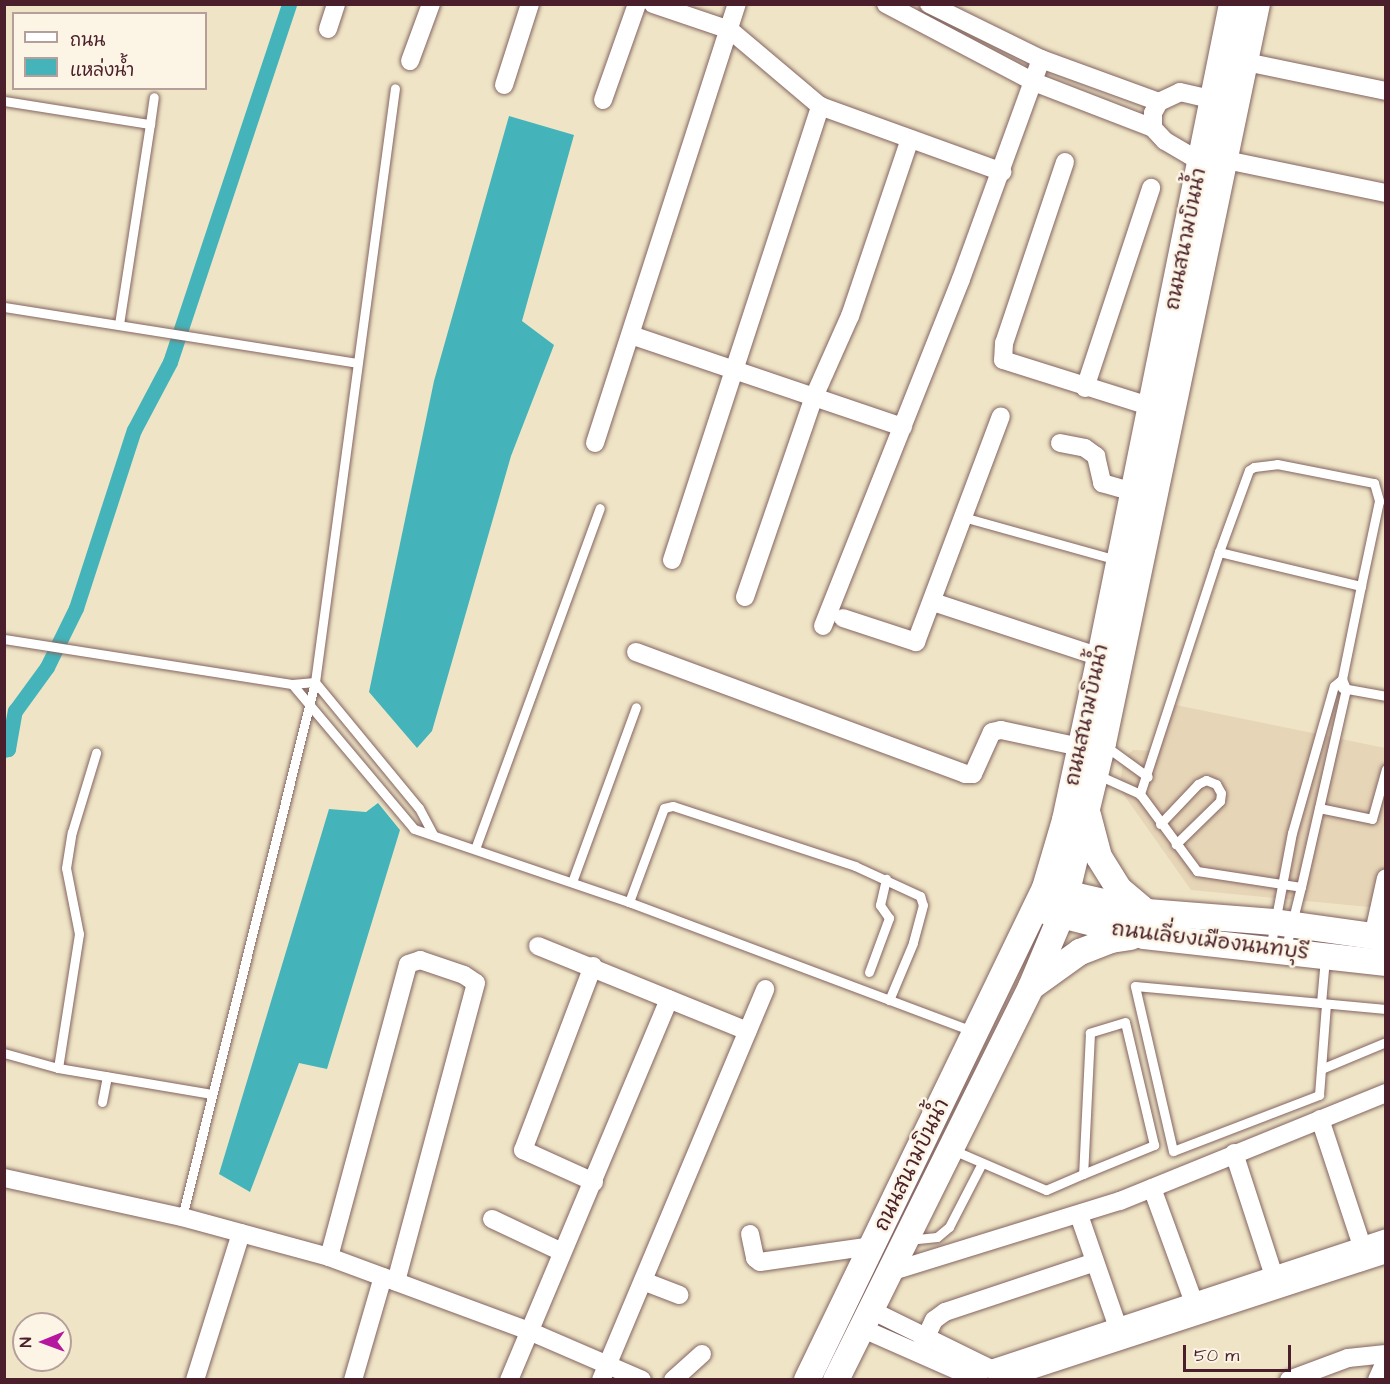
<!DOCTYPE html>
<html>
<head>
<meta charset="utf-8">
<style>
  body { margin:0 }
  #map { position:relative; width:1390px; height:1384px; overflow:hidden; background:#efe5c6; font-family:"Architects Daughter","Playpen Sans Thai",sans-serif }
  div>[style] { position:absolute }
  .built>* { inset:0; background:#e6d5b7 }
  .water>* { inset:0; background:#44b4ba }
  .canal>* { height:15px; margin:-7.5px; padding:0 7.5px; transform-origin:7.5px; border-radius:7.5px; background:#44b4ba }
  .roads { filter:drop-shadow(0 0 2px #846461) drop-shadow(0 0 2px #846461) }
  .lane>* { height:9px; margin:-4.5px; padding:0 4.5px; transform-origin:4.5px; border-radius:4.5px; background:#fff }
  .street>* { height:18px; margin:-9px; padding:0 9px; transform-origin:9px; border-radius:9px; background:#fff }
  .secondary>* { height:26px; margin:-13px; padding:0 13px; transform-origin:13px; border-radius:13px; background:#fff }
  span { translate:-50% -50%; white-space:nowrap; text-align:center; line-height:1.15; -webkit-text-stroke:5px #fcf5e5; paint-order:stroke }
  .street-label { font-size:21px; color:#4a1f2b }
  .frame { position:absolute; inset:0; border:6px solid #4a1f2b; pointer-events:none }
  .legend { position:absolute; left:12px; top:12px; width:195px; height:78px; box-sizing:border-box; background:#fcf5e5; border:2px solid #b59f9b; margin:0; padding:8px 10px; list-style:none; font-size:18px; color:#4a1f2b }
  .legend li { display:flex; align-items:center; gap:12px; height:30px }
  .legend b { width:30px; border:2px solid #b59f9b }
  .north { position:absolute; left:12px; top:1312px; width:60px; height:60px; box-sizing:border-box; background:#fcf5e5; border:2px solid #b59f9b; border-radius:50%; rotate:269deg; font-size:16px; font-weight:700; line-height:24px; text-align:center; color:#4a1f2b }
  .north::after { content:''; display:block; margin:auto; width:21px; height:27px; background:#b5179e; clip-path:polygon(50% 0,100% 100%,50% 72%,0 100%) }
  .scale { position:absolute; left:1183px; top:1345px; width:108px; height:27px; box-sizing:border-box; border:3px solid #4a1f2b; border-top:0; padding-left:8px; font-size:18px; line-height:21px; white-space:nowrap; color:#4a1f2b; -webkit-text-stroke:4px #fcf5e5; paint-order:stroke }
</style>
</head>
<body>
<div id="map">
  <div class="built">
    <div style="clip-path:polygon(1171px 704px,1385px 748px,1386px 877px,1379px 908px,1191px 890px,1119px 788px,1124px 758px,1133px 750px,1157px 751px)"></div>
  </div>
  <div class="water">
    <div style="clip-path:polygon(509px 116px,574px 135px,522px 321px,554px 345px,511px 456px,432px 731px,417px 748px,369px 692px,434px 381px)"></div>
    <div style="clip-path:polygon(378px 803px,400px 830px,327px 1069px,299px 1063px,250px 1192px,219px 1174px,329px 809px,366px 812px)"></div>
  </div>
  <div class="canal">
    <div style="left:4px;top:750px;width:4px;rotate:-14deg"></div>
    <div style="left:8px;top:749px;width:39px;rotate:-80deg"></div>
    <div style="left:15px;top:711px;width:54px;rotate:-54deg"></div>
    <div style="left:47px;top:667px;width:66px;rotate:-63.8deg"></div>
    <div style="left:76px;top:608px;width:187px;rotate:-72deg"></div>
    <div style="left:134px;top:430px;width:77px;rotate:-62.1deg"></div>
    <div style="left:170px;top:362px;width:377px;rotate:-71.6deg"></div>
  </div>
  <div class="roads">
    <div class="lane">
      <div style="left:4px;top:101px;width:148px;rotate:9deg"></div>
      <div style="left:150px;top:124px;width:203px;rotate:98.8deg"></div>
      <div style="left:150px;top:124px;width:27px;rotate:-82deg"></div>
      <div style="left:4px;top:307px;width:356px;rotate:9deg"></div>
      <div style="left:963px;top:517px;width:160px;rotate:15.6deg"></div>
      <div style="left:1219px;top:552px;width:87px;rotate:-69.9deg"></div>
      <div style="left:1249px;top:470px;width:6px;rotate:-31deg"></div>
      <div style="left:1254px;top:467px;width:23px;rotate:-7deg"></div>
      <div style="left:1277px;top:464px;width:99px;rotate:11.1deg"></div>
      <div style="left:1374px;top:483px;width:19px;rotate:74deg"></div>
      <div style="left:1379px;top:501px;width:87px;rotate:102deg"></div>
      <div style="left:4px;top:639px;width:291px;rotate:8.9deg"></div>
      <div style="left:292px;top:684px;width:23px;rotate:-5deg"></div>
      <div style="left:315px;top:682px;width:163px;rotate:50.5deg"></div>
      <div style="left:419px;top:808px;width:30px;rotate:62deg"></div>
      <div style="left:292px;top:684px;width:189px;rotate:49.9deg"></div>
      <div style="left:414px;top:829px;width:227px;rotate:18.8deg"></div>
      <div style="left:629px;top:902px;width:370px;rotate:20.6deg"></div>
      <div style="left:1342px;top:688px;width:45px;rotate:10.3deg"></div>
      <div style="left:1104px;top:745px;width:54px;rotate:36deg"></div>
      <div style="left:1098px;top:775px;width:46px;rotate:24.3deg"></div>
      <div style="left:1319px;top:808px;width:54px;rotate:11.7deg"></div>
      <div style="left:1372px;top:819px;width:52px;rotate:-74.4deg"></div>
      <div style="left:1160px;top:824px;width:55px;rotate:-46.5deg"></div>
      <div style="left:1198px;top:784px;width:9px;rotate:-27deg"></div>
      <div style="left:1206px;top:780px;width:11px;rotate:22deg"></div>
      <div style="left:1216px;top:784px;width:10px;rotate:61deg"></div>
      <div style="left:1221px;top:793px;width:8px;rotate:97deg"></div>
      <div style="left:1220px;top:801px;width:62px;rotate:135.7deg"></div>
      <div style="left:475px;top:849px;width:363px;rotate:-69.9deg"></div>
      <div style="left:572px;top:882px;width:186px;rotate:-69.9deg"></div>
      <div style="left:629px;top:902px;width:100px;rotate:-69.6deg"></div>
      <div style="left:664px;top:808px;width:9px;rotate:-13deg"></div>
      <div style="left:673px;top:806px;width:192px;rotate:18.2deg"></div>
      <div style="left:855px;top:866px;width:72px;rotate:24.8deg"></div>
      <div style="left:920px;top:896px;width:9px;rotate:72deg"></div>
      <div style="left:923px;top:905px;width:39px;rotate:105deg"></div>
      <div style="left:913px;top:943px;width:62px;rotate:112.8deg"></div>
      <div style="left:1270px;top:949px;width:118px;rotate:-79.3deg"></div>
      <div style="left:1292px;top:833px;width:153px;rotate:-74.1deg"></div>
      <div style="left:1334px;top:686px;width:11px;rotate:-41deg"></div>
      <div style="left:1285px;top:951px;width:66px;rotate:-76deg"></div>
      <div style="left:1301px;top:887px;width:203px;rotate:-77.2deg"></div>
      <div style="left:1346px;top:689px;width:11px;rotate:-112deg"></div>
      <div style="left:1342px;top:679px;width:95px;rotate:-78.5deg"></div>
      <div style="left:1361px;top:586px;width:146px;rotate:-166.5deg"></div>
      <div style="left:1219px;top:552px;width:255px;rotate:108.1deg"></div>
      <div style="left:1140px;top:794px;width:96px;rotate:53.5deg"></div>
      <div style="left:1197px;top:871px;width:105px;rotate:8.7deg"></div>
      <div style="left:869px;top:972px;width:58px;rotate:-69.7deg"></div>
      <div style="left:889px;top:918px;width:16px;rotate:-125deg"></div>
      <div style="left:880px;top:905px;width:27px;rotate:-77deg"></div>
      <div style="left:1321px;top:1003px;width:45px;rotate:-84.9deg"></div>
      <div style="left:1326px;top:1004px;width:91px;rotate:94.4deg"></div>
      <div style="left:1319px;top:1095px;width:156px;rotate:159deg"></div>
      <div style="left:1173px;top:1151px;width:169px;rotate:-103deg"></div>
      <div style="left:1135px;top:986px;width:187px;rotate:5.2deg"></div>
      <div style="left:1321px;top:1003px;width:65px;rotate:5.3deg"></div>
      <div style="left:4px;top:1053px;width:56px;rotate:15.5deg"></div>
      <div style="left:58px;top:1068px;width:156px;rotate:9.6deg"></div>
      <div style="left:58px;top:1068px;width:136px;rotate:-81.1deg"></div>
      <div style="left:79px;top:934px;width:67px;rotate:-101.1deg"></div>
      <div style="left:66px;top:868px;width:36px;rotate:-81deg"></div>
      <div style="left:72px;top:832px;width:83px;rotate:-73.1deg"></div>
      <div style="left:1321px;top:1069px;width:70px;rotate:-22.6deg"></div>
      <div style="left:102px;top:1102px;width:26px;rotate:-79deg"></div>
      <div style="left:953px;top:1150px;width:101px;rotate:23.3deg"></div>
      <div style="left:1046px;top:1190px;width:40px;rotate:-23.4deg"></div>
      <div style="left:1083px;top:1174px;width:77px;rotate:-22.2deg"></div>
      <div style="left:1154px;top:1145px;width:126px;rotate:-103.3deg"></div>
      <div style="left:1125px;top:1022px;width:37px;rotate:163deg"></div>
      <div style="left:1090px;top:1033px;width:141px;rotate:92.8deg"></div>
      <div style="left:182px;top:1217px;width:551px;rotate:-76.04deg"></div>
      <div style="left:315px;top:682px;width:599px;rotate:-82.33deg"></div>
      <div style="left:908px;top:1240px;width:29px;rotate:-6deg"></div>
      <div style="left:937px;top:1237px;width:16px;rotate:-40deg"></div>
      <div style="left:949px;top:1227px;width:72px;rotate:-62.7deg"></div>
    </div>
    <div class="street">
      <div style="left:653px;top:4px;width:81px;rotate:18.7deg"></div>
      <div style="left:730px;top:30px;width:118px;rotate:40.2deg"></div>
      <div style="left:820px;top:106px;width:194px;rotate:19.9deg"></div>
      <div style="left:886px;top:4px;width:167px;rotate:27.8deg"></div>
      <div style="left:1034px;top:82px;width:128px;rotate:21.1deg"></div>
      <div style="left:929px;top:4px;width:125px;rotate:26.2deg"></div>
      <div style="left:1041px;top:59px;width:126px;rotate:20deg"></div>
      <div style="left:328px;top:29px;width:26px;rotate:-72deg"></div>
      <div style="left:410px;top:61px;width:61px;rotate:-69.8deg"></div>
      <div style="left:1246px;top:62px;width:143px;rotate:11.7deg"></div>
      <div style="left:504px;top:85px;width:85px;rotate:-72.2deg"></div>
      <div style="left:603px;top:100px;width:102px;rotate:-70.5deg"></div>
      <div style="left:1226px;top:160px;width:163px;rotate:11.7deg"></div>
      <div style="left:1065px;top:162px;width:191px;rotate:108.6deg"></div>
      <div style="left:1004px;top:343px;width:17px;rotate:93deg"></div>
      <div style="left:1003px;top:360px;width:156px;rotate:17.5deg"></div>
      <div style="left:1201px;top:162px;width:42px;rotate:-149.7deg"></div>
      <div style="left:1165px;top:141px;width:18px;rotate:-133deg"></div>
      <div style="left:1153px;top:128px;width:15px;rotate:-90deg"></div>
      <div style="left:1153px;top:113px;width:13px;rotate:-61deg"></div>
      <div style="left:1159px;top:102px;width:23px;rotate:-25deg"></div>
      <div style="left:1180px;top:92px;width:35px;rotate:13deg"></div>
      <div style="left:631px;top:335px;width:287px;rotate:18.7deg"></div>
      <div style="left:1085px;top:388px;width:211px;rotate:-71.7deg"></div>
      <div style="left:595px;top:443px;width:461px;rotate:-72.1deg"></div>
      <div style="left:1060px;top:443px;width:25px;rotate:11deg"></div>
      <div style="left:1085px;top:448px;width:14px;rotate:36deg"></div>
      <div style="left:1096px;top:456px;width:28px;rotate:77deg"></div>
      <div style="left:1102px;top:483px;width:33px;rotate:16deg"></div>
      <div style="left:672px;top:560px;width:478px;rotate:-71.9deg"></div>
      <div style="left:745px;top:597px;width:209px;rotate:-71deg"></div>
      <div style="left:813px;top:399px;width:91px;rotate:-66deg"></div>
      <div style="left:850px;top:316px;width:187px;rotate:-71.3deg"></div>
      <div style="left:933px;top:602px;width:176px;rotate:18.2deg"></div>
      <div style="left:843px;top:618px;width:77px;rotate:18.2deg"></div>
      <div style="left:916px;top:642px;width:241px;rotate:-69.4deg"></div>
      <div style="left:823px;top:626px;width:373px;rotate:-68.3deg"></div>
      <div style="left:961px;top:279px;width:234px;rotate:-70deg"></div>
      <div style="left:636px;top:652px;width:351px;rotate:20.3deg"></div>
      <div style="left:965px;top:774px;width:8px"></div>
      <div style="left:973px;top:774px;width:46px;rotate:-65.7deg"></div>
      <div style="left:992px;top:732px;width:9px;rotate:-13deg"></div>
      <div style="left:1001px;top:730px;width:81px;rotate:12.1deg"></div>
      <div style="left:1373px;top:937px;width:60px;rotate:-77.6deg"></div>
      <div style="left:538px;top:946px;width:226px;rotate:22.1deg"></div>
      <div style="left:593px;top:966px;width:197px;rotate:110.8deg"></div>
      <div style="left:523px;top:1150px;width:78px;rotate:24.3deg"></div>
      <div style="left:1320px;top:1119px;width:134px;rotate:71.7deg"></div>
      <div style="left:1234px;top:1153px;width:139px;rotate:72deg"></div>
      <div style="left:4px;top:1178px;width:182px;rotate:12.4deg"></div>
      <div style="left:182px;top:1217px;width:152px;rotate:15.2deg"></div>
      <div style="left:329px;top:1257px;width:213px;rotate:20.3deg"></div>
      <div style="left:529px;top:1331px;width:123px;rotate:23.4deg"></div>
      <div style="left:1152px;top:1188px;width:119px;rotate:69.9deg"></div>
      <div style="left:1079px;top:1215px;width:116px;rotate:70.9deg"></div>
      <div style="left:492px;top:1219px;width:77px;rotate:25.2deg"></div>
      <div style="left:750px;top:1234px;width:25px;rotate:78deg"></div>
      <div style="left:755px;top:1258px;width:6px;rotate:39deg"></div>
      <div style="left:760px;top:1262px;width:114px;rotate:-8.1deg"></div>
      <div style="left:329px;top:1257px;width:303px;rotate:-74.9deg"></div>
      <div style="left:408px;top:964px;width:13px;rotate:-18deg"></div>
      <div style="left:420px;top:960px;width:46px;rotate:18.8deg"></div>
      <div style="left:464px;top:975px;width:14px;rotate:34deg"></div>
      <div style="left:476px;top:983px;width:309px;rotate:105deg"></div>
      <div style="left:890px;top:1272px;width:241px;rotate:-17.2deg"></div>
      <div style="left:1120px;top:1201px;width:287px;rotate:-22.1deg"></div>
      <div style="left:643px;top:1281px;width:39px;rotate:21deg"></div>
      <div style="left:871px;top:1310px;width:134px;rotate:26.2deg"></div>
      <div style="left:991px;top:1369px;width:416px;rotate:-18.3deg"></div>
      <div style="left:861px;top:1328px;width:129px;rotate:23.8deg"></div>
      <div style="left:919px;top:1352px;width:35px;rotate:-65deg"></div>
      <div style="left:934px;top:1320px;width:14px;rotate:-36deg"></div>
      <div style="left:945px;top:1312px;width:158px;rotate:-18.4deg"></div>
      <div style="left:195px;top:1380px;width:154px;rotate:-72.6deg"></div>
      <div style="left:353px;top:1380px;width:107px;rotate:-73.8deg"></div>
      <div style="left:509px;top:1380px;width:413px;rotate:-67.2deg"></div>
      <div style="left:601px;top:1380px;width:424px;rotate:-67.2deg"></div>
      <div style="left:673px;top:1380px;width:39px;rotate:-42deg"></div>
      <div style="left:1001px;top:1380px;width:405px;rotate:-18.1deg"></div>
      <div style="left:1289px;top:1380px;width:63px;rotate:-20.4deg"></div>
      <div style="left:1348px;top:1358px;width:38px;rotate:-6deg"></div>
      <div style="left:1377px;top:1380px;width:22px;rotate:-66deg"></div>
    </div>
    <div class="secondary">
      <div style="left:1088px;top:815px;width:43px;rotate:75.3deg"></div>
      <div style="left:1099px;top:857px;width:39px;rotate:58deg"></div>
      <div style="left:1120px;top:890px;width:31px;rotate:40deg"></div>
      <div style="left:1051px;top:890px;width:98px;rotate:12.9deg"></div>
      <div style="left:1147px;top:912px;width:127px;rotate:4.5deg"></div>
      <div style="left:1274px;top:922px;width:113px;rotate:8.1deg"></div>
      <div style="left:1045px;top:911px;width:102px;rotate:14.2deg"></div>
      <div style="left:1144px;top:936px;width:244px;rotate:6.4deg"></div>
      <div style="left:1034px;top:985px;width:57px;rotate:-35.7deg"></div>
      <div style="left:1080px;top:952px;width:33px;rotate:-21deg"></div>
      <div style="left:1111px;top:940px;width:20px;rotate:-9deg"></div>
      <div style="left:807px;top:1380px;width:547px;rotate:-64.19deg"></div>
      <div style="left:1045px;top:888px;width:71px;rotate:-73.6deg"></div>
      <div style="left:1065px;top:820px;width:167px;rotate:-77.9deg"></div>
      <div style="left:1100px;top:657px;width:666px;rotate:-78.57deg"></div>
      <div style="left:836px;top:1380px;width:439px;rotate:-63.6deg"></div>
      <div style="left:1031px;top:987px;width:77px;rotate:-67.1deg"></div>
      <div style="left:1061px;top:916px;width:178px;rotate:-76.4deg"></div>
      <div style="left:1103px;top:743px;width:755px;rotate:-78.23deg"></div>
    </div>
  </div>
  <div class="street-label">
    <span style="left:1186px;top:239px;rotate:-79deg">ถนนสนามบินน้ำ</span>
    <span style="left:1087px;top:715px;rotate:-78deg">ถนนสนามบินน้ำ</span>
    <span style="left:1210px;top:941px;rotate:7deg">ถนนเลี่ยงเมืองนนทบุรี</span>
    <span style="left:912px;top:1165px;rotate:-64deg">ถนนสนามบินน้ำ</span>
  </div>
  <div class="frame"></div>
  <ul class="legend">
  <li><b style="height:8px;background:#fff"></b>ถนน</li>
  <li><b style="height:16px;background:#44b4ba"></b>แหล่งน้ำ</li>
  </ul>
  <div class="north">N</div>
  <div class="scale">50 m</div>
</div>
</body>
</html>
